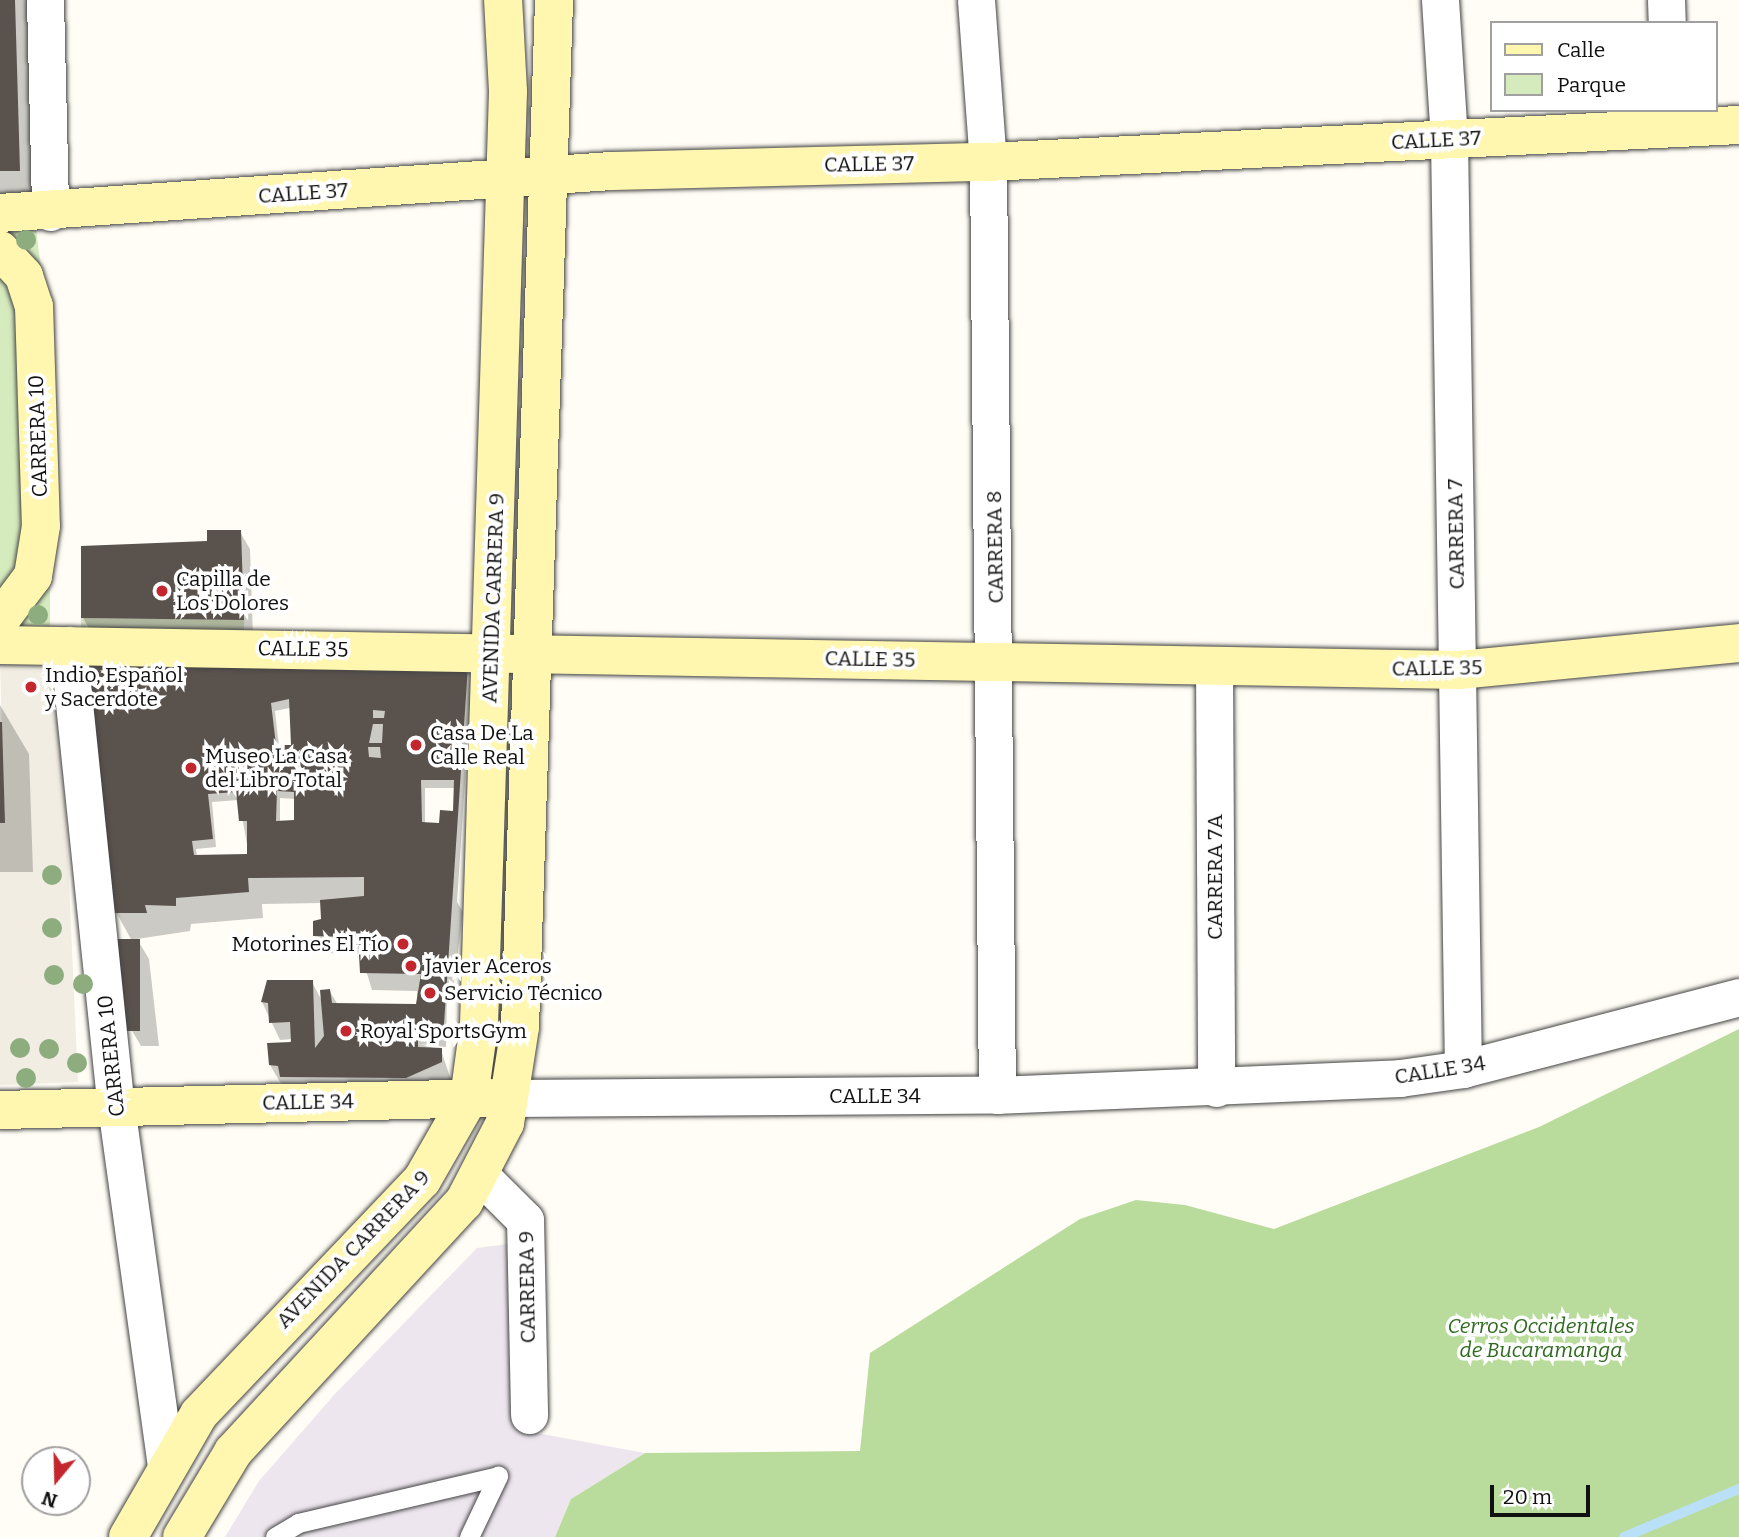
<!DOCTYPE html>
<html>
<head>
<meta charset="utf-8">
<style>
  body { margin:0 }
  #map { position:relative; width:1739px; height:1537px; overflow:hidden; background:#fffdf5; font-family:Bitter,serif }
  div>[style] { position:absolute }
  .industrial>* { inset:0; background:#eee6ef }
  .green>* { inset:0; background:#d5ebbd }
  .forest>* { inset:0; background:#b9dc9c }
  .cemetery>* { inset:0; background:#d9e3c4 }
  .plaza>* { inset:0; background:#f1ede2 }
  .shadow>* { inset:0; background:#0003; transform-origin:0 0 }
  .stream>* { height:10px; margin:-5px; padding:0 5px; transform-origin:5px; border-radius:5px; background:#b9e0f7 }
  .building>* { inset:0; background:#5a524d; transform-origin:0 0 }
  .roads { filter:drop-shadow(0 0 2px #444) drop-shadow(0 0 2px #444) }
  .lane>* { height:19px; margin:-9.5px; padding:0 9.5px; transform-origin:9.5px; border-radius:9.5px; background:#fff }
  .street>* { height:37px; margin:-18.5px; padding:0 18.5px; transform-origin:18.5px; border-radius:18.5px; background:#fff }
  .secondary>* { height:38px; margin:-19px; padding:0 19px; transform-origin:19px; border-radius:19px; background:#fff6b0 }
  .trees>* { width:20px; height:20px; margin:-10px; border-radius:50%; background:#8dad7f }
  .dots>* { width:19px; height:19px; translate:-50% -50%; box-sizing:border-box; border:4px solid #fff; border-radius:50% }
  span { translate:-50% -50%; white-space:nowrap; text-align:center; line-height:1.15; -webkit-text-stroke:7px #fff; paint-order:stroke }
  .street-label { font-size:21px; color:#111 }
  .poi-label { font-size:21px; color:#111 }
  .left { translate:0 -50%; text-align:left }
  .right { translate:-100% -50%; text-align:right }
  .park-label { font-size:21px; color:#2f6b1f; font-style:italic }
  .legend { position:absolute; left:1490px; top:21px; width:228px; height:91px; box-sizing:border-box; background:#fff; border:2px solid #a0a0a0; margin:0; padding:9px 12px; list-style:none; font-size:21px; color:#111 }
  .legend li { display:flex; align-items:center; gap:14px; height:35px }
  .legend b { width:35px; border:2px solid #a0a0a0 }
  .north { position:absolute; left:21px; top:1446px; width:70px; height:70px; box-sizing:border-box; background:#fff; border:2px solid #a0a0a0; border-radius:50%; rotate:199deg; font-size:19px; font-weight:700; line-height:28px; text-align:center; color:#111 }
  .north::after { content:''; display:block; margin:auto; width:24px; height:32px; background:#c4262e; clip-path:polygon(50% 0,100% 100%,50% 72%,0 100%) }
  .scale { position:absolute; left:1490px; top:1485px; width:100px; height:32px; box-sizing:border-box; border:4px solid #111; border-top:0; padding-left:9px; font-size:21px; line-height:24px; white-space:nowrap; color:#111; -webkit-text-stroke:5px #fff; paint-order:stroke }
</style>
</head>
<body>
<div id="map">
  <div class="industrial">
    <div style="clip-path:polygon(516px 1243px,515px 1429px,645px 1453px,571px 1499px,555px 1537px,225px 1537px,259px 1481px,334px 1395px,477px 1248px)"></div>
  </div>
  <div class="green">
    <div style="clip-path:polygon(36px 228px,42px 278px,0 229px)"></div>
    <div style="clip-path:polygon(0 272px,16px 308px,24px 548px,0 594px)"></div>
    <div style="clip-path:polygon(50px 579px,50px 632px,7px 631px)"></div>
  </div>
  <div class="forest">
    <div style="clip-path:polygon(1739px 1029px,1739px 1537px,555px 1537px,571px 1499px,645px 1453px,860px 1451px,870px 1353px,1080px 1219px,1136px 1200px,1185px 1205px,1274px 1229px,1539px 1127px)"></div>
  </div>
  <div class="cemetery">
    <div style="clip-path:polygon(81px 618px,244px 620px,244px 632px,81px 628px)"></div>
  </div>
  <div class="plaza">
    <div style="clip-path:polygon(59px 662px,78px 1082px,0 1085px,0 823px,5px 822px,0 663px)"></div>
  </div>
  <div class="shadow">
    <div style="left:0;top:0;width:42px;height:220px"></div>
    <div style="clip-path:polygon(240px 532px,250px 549px,253px 637px,93px 635px,83px 618px,208px 542px)"></div>
    <div style="clip-path:polygon(evenodd,80px 665px,467px 667px,472px 676px,457px 902px,463px 912px,453px 991px,447px 991px,446px 1047px,420px 1044px,441px 1050px,451px 1080px,417px 1095px,291px 1094px,280px 1082px,270px 1065px,292px 1039px,280px 1040px,262px 1002px,312px 982px,321px 999px,329px 990px,338px 1005px,417px 1005px,417px 991px,372px 990px,361px 954px,324px 953px,314px 935px,323px 921px,322px 903px,262px 904px,263px 918px,191px 924px,190px 931px,137px 939px,149px 959px,159px 1046px,141px 1046px,131px 1029px,132px 941px,116px 912px,80px 665px,294px 707px,294px 754px,279px 747px,275px 711px,294px 707px,80px 665px,425px 788px,455px 788px,455px 813px,441px 824px,425px 824px,425px 788px,80px 665px,280px 798px,295px 799px,296px 822px,280px 822px,280px 798px,80px 665px,239px 800px,249px 855px,197px 856px,196px 849px,216px 847px,212px 802px,239px 800px)"></div>
    <div style="clip-path:polygon(0 705px,29px 754px,33px 872px,0 872px)"></div>
  </div>
  <div class="stream">
    <div style="left:1624px;top:1537px;width:125px;rotate:-22.7deg"></div>
  </div>
  <div class="building">
    <div style="clip-path:polygon(0 0,15px 0,20px 171px,0 171px)"></div>
    <div style="clip-path:polygon(207px 530px,241px 530px,244px 620px,81px 618px,81px 546px,207px 541px)"></div>
    <div style="clip-path:polygon(evenodd,78px 664px,468px 666px,443px 1039px,418px 1037px,418px 1047px,442px 1048px,442px 1062px,406px 1078px,280px 1077px,278px 1066px,269px 1065px,267px 1043px,291px 1042px,290px 1022px,269px 1023px,268px 1003px,261px 1002px,267px 980px,313px 980px,315px 1048px,324px 1036px,320px 990px,330px 989px,332px 1003px,416px 1004px,421px 974px,360px 973px,358px 937px,313px 936px,313px 921px,321px 919px,320px 900px,364px 896px,364px 877px,248px 878px,249px 892px,176px 898px,176px 906px,145px 905px,147px 913px,114px 913px,78px 664px,289px 699px,291px 745px,276px 745px,271px 703px,289px 699px,78px 664px,373px 710px,385px 711px,384px 718px,373px 718px,373px 710px,78px 664px,373px 724px,383px 724px,382px 743px,369px 743px,373px 724px,78px 664px,368px 747px,380px 747px,381px 758px,369px 757px,368px 747px,78px 664px,421px 780px,454px 780px,453px 811px,440px 810px,439px 823px,422px 822px,421px 780px,78px 664px,277px 791px,294px 792px,294px 820px,276px 821px,277px 791px,78px 664px,236px 792px,239px 821px,247px 821px,247px 854px,194px 855px,192px 841px,213px 839px,208px 794px,236px 792px)"></div>
    <div style="clip-path:polygon(0 722px,2px 722px,5px 823px,0 823px)"></div>
    <div style="left:117px;top:939px;width:23px;height:92px"></div>
  </div>
  <div class="roads">
    <div class="lane">
      <div style="left:275px;top:1537px;width:27px;rotate:-31deg"></div>
      <div style="left:298px;top:1523px;width:205px;rotate:-13.2deg"></div>
      <div style="left:469px;top:1537px;width:68px;rotate:-64.6deg"></div>
    </div>
    <div class="street">
      <div style="left:45px;top:0;width:212px;rotate:88.6deg"></div>
      <div style="left:976px;top:0;width:162px;rotate:85.8deg"></div>
      <div style="left:988px;top:162px;width:933px;rotate:89.45deg"></div>
      <div style="left:1440px;top:0;width:139px;rotate:86.3deg"></div>
      <div style="left:1449px;top:139px;width:930px;rotate:89.14deg"></div>
      <div style="left:1666px;top:0;width:23px;rotate:88deg"></div>
      <div style="left:68px;top:645px;width:463px;rotate:84.1deg"></div>
      <div style="left:116px;top:1106px;width:363px;rotate:82.1deg"></div>
      <div style="left:1214px;top:666px;width:422px;rotate:89.7deg"></div>
      <div style="left:511px;top:1098px;width:486px;rotate:-0.4deg"></div>
      <div style="left:997px;top:1095px;width:403px;rotate:-2.4deg"></div>
      <div style="left:1400px;top:1078px;width:64px;rotate:-8.1deg"></div>
      <div style="left:1463px;top:1069px;width:285px;rotate:-14.6deg"></div>
      <div style="left:482px;top:1177px;width:61px;rotate:45deg"></div>
      <div style="left:525px;top:1220px;width:195px;rotate:88.8deg"></div>
    </div>
    <div class="secondary">
      <div style="left:0;top:213px;width:613px;rotate:-3.93deg"></div>
      <div style="left:612px;top:171px;width:376px;rotate:-1.4deg"></div>
      <div style="left:988px;top:162px;width:752px;rotate:-2.82deg"></div>
      <div style="left:0;top:250px;width:35px;rotate:47deg"></div>
      <div style="left:24px;top:276px;width:32px;rotate:72deg"></div>
      <div style="left:34px;top:306px;width:220px;rotate:88.2deg"></div>
      <div style="left:41px;top:526px;width:51px;rotate:99.1deg"></div>
      <div style="left:33px;top:576px;width:55px;rotate:126.9deg"></div>
      <div style="left:0;top:645px;width:1459px;rotate:0.98deg"></div>
      <div style="left:1459px;top:670px;width:281px;rotate:-5.5deg"></div>
      <div style="left:0;top:1110px;width:491px;rotate:-1.4deg"></div>
      <div style="left:128px;top:1537px;width:142px;rotate:-60deg"></div>
      <div style="left:199px;top:1414px;width:323px;rotate:-46.4deg"></div>
      <div style="left:422px;top:1180px;width:95px;rotate:-60.2deg"></div>
      <div style="left:469px;top:1098px;width:74px;rotate:-82.2deg"></div>
      <div style="left:479px;top:1025px;width:934px;rotate:-88.22deg"></div>
      <div style="left:508px;top:91px;width:91px;rotate:-93.1deg"></div>
      <div style="left:182px;top:1537px;width:99px;rotate:-59deg"></div>
      <div style="left:233px;top:1452px;width:340px;rotate:-47.3deg"></div>
      <div style="left:464px;top:1202px;width:89px;rotate:-62.6deg"></div>
      <div style="left:505px;top:1123px;width:97px;rotate:-81.1deg"></div>
      <div style="left:520px;top:1027px;width:1028px;rotate:-88.1deg"></div>
    </div>
  </div>
  <div class="trees">
    <div style="left:26px;top:240px"></div>
    <div style="left:38px;top:615px"></div>
    <div style="left:52px;top:875px"></div>
    <div style="left:52px;top:928px"></div>
    <div style="left:54px;top:975px"></div>
    <div style="left:83px;top:984px"></div>
    <div style="left:20px;top:1048px"></div>
    <div style="left:49px;top:1049px"></div>
    <div style="left:77px;top:1063px"></div>
    <div style="left:26px;top:1078px"></div>
  </div>
  <div class="dots">
    <div style="left:162px;top:591px;background:#c4262e"></div>
    <div style="left:31px;top:687px;background:#c4262e"></div>
    <div style="left:416px;top:745px;background:#c4262e"></div>
    <div style="left:191px;top:768px;background:#c4262e"></div>
    <div style="left:403px;top:944px;background:#c4262e"></div>
    <div style="left:411px;top:966px;background:#c4262e"></div>
    <div style="left:430px;top:993px;background:#c4262e"></div>
    <div style="left:346px;top:1031px;background:#c4262e"></div>
  </div>
  <div class="street-label">
    <span style="left:1436px;top:140px;rotate:-3deg">CALLE 37</span>
    <span style="left:869px;top:164px;rotate:-1deg">CALLE 37</span>
    <span style="left:303px;top:193px;rotate:-4deg">CALLE 37</span>
    <span style="left:38px;top:436px;rotate:-92deg">CARRERA 10</span>
    <span style="left:1456px;top:534px;rotate:-91deg">CARRERA 7</span>
    <span style="left:995px;top:547px;rotate:-91deg">CARRERA 8</span>
    <span style="left:493px;top:598px;rotate:-88deg">AVENIDA CARRERA 9</span>
    <span style="left:303px;top:649px;rotate:1deg">CALLE 35</span>
    <span style="left:870px;top:659px;rotate:1deg">CALLE 35</span>
    <span style="left:1437px;top:668px;rotate:-1deg">CALLE 35</span>
    <span style="left:1215px;top:877px;rotate:-90deg">CARRERA 7A</span>
    <span style="left:111px;top:1056px;rotate:-96deg">CARRERA 10</span>
    <span style="left:1440px;top:1070px;rotate:-9deg">CALLE 34</span>
    <span style="left:875px;top:1096px">CALLE 34</span>
    <span style="left:308px;top:1102px;rotate:-1deg">CALLE 34</span>
    <span style="left:353px;top:1249px;rotate:-46deg">AVENIDA CARRERA 9</span>
    <span style="left:527px;top:1287px;rotate:-91deg">CARRERA 9</span>
  </div>
  <div class="poi-label">
    <span class="left" style="left:176px;top:591px">Capilla de<br>Los Dolores</span>
    <span class="left" style="left:45px;top:687px">Indio, Español<br>y Sacerdote</span>
    <span class="left" style="left:430px;top:745px">Casa De La<br>Calle Real</span>
    <span class="left" style="left:205px;top:768px">Museo La Casa<br>del Libro Total</span>
    <span class="right" style="left:389px;top:944px">Motorines El Tío</span>
    <span class="left" style="left:425px;top:966px">Javier Aceros</span>
    <span class="left" style="left:444px;top:993px">Servicio Técnico</span>
    <span class="left" style="left:360px;top:1031px">Royal SportsGym</span>
  </div>
  <div class="park-label">
    <span style="left:1541px;top:1338px">Cerros Occidentales<br>de Bucaramanga</span>
  </div>
  <ul class="legend">
  <li><b style="height:9px;background:#fff6b0"></b>Calle</li>
  <li><b style="height:19px;background:#d5ebbd"></b>Parque</li>
  </ul>
  <div class="north">N</div>
  <div class="scale">20 m</div>
</div>
</body>
</html>
